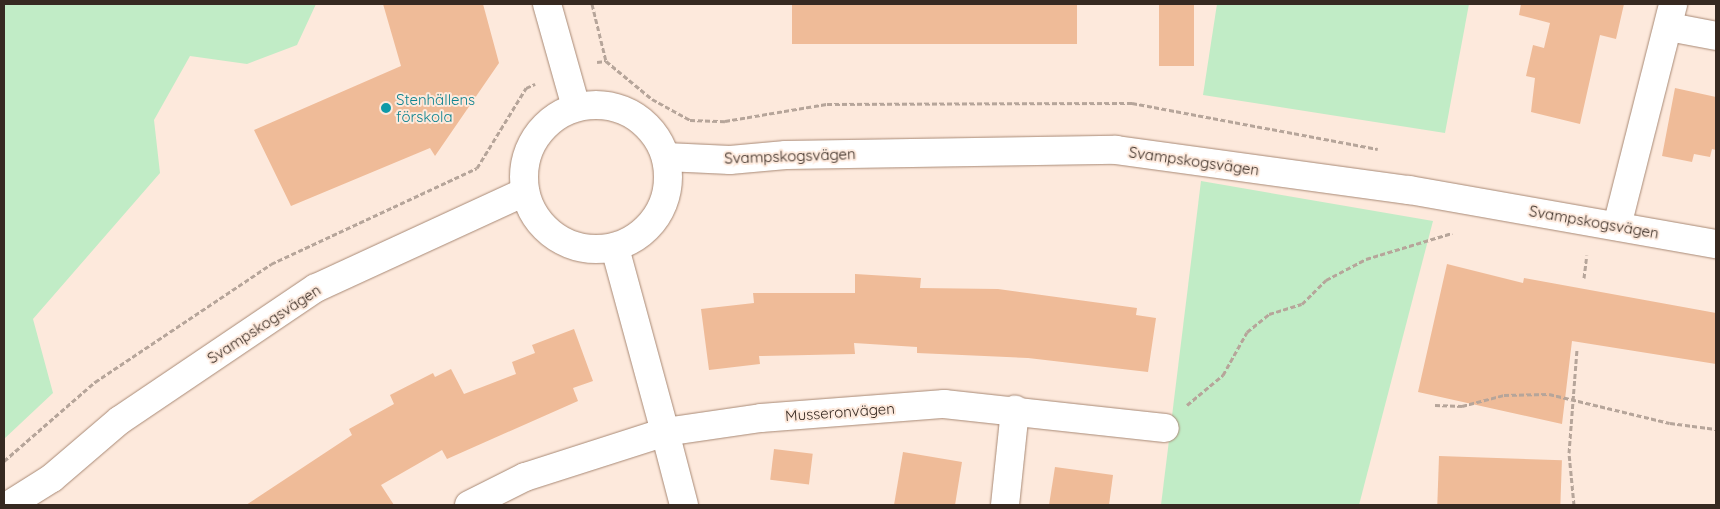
<!DOCTYPE html>
<html>
<head>
<meta charset="utf-8">
<style>
  body { margin:0 }
  #map { position:relative; width:1720px; height:509px; overflow:hidden; background:#fde9dc; font-family:Quicksand,sans-serif }
  div>[style] { position:absolute }
  .green>* { inset:0; background:#c1ecc6 }
  .building>* { inset:0; background:#efbb98; transform-origin:0 0 }
  .path>* { height:3px; margin-top:-1.5px; transform-origin:0; background:repeating-linear-gradient(90deg,#b6a59a 0 5px,transparent 0 7.5px) }
  .roads { filter:drop-shadow(0 0 1px #a88975) drop-shadow(0 0 1px #a88975) }
  .minor>* { height:28px; margin:-14px; padding:0 14px; transform-origin:14px; border-radius:14px; background:#fff }
  .minor>.ring { margin:-14px; padding:0; box-sizing:content-box; background:none; border:28px solid #fff; border-radius:50% }
  .dots>* { width:14px; height:14px; translate:-50% -50%; box-sizing:border-box; border:2px solid #fde9dc; border-radius:50% }
  span { translate:-50% -50%; white-space:nowrap; text-align:center; line-height:1.15; -webkit-text-stroke:4px #fde9dc; paint-order:stroke }
  .culture-label { font-size:15px; color:#0d838f }
  .left { translate:0 -50%; text-align:left }
  .street-label { font-size:15px; color:#362921 }
  .frame { position:absolute; inset:0; border:5px solid #362921; pointer-events:none }
</style>
</head>
<body>
<div id="map">
  <div class="green">
    <div style="clip-path:polygon(4px 4px,316px 4px,297px 45px,247px 64px,190px 56px,154px 120px,160px 173px,33px 319px,53px 393px,4px 439px)"></div>
    <div style="clip-path:polygon(1217px 4px,1469px 4px,1445px 133px,1203px 95px)"></div>
    <div style="clip-path:polygon(1201px 181px,1433px 221px,1359px 505px,1161px 505px)"></div>
  </div>
  <div class="building">
    <div style="clip-path:polygon(383px 4px,483px 4px,499px 63px,435px 156px,430px 148px,291px 206px,254px 130px,401px 66px)"></div>
    <div style="left:792px;top:4px;width:285px;height:40px"></div>
    <div style="left:1159px;top:4px;width:35px;height:62px"></div>
    <div style="clip-path:polygon(1521px 4px,1624px 4px,1616px 39px,1600px 35px,1580px 124px,1531px 112px,1535px 78px,1526px 76px,1533px 45px,1544px 48px,1550px 23px,1519px 15px)"></div>
    <div style="clip-path:polygon(1675px 88px,1716px 97px,1716px 150px,1712px 149px,1710px 157px,1694px 154px,1692px 162px,1662px 156px)"></div>
    <div style="clip-path:polygon(1447px 264px,1523px 283px,1524px 278px,1716px 313px,1716px 364px,1572px 341px,1562px 424px,1418px 392px)"></div>
    <div style="clip-path:polygon(855px 274px,921px 278px,920px 288px,998px 289px,1137px 308px,1136px 315px,1156px 318px,1148px 372px,1028px 358px,917px 353px,917px 347px,854px 343px,855px 354px,759px 356px,760px 364px,709px 370px,701px 309px,754px 303px,753px 293px,855px 293px)"></div>
    <div style="clip-path:polygon(574px 329px,593px 381px,573px 388px,578px 401px,447px 459px,442px 450px,381px 485px,394px 505px,246px 505px,352px 435px,349px 429px,394px 404px,390px 395px,433px 373px,435px 377px,451px 369px,464px 394px,516px 374px,512px 362px,535px 353px,532px 345px)"></div>
    <div style="left:774px;top:449px;width:39px;height:31px;rotate:7deg"></div>
    <div style="clip-path:polygon(903px 452px,962px 462px,955px 505px,894px 505px)"></div>
    <div style="left:1439px;top:456px;width:123px;height:49px;rotate:2deg"></div>
    <div style="clip-path:polygon(1055px 467px,1113px 475px,1109px 505px,1049px 505px)"></div>
  </div>
  <div class="path">
    <div style="left:592px;top:4px;width:59px;rotate:76.2deg"></div>
    <div style="left:597px;top:62px;width:9px;rotate:-6deg"></div>
    <div style="left:606px;top:61px;width:60px;rotate:39.6deg"></div>
    <div style="left:652px;top:99px;width:43px;rotate:28.9deg"></div>
    <div style="left:690px;top:120px;width:35px;rotate:2deg"></div>
    <div style="left:725px;top:121px;width:103px;rotate:-9.5deg"></div>
    <div style="left:827px;top:104px;width:305px;rotate:-0.2deg"></div>
    <div style="left:1132px;top:103px;width:250px;rotate:10.6deg"></div>
    <div style="left:1584px;top:278px;width:23px;rotate:-83deg"></div>
    <div style="left:1187px;top:405px;width:47px;rotate:-39.8deg"></div>
    <div style="left:1223px;top:375px;width:49px;rotate:-60.8deg"></div>
    <div style="left:1247px;top:332px;width:28px;rotate:-39deg"></div>
    <div style="left:1269px;top:314px;width:34px;rotate:-17deg"></div>
    <div style="left:1302px;top:304px;width:34px;rotate:-45deg"></div>
    <div style="left:1326px;top:280px;width:45px;rotate:-27.7deg"></div>
    <div style="left:1366px;top:259px;width:90px;rotate:-16.8deg"></div>
    <div style="left:1435px;top:405px;width:27px;rotate:2deg"></div>
    <div style="left:1462px;top:406px;width:43px;rotate:-14.7deg"></div>
    <div style="left:1504px;top:395px;width:45px;rotate:-1.3deg"></div>
    <div style="left:1549px;top:394px;width:124px;rotate:13.5deg"></div>
    <div style="left:1670px;top:423px;width:46px;rotate:7.4deg"></div>
    <div style="left:4px;top:461px;width:121px;rotate:-41deg"></div>
    <div style="left:95px;top:382px;width:212px;rotate:-33.8deg"></div>
    <div style="left:271px;top:264px;width:227px;rotate:-25deg"></div>
    <div style="left:477px;top:168px;width:94px;rotate:-58.5deg"></div>
    <div style="left:526px;top:88px;width:10px;rotate:-24deg"></div>
    <div style="left:1574px;top:505px;width:52px;rotate:-95.5deg"></div>
    <div style="left:1569px;top:453px;width:103px;rotate:-85.6deg"></div>
  </div>
  <div class="roads">
    <div class="minor">
      <div style="left:547px;top:4px;width:107px;rotate:74.3deg"></div>
      <div style="left:1669px;top:27px;width:48px;rotate:10.8deg"></div>
      <div class="ring" style="left:524px;top:105px;width:116px;height:116px"></div>
      <div style="left:666px;top:157px;width:64px;rotate:2.7deg"></div>
      <div style="left:730px;top:160px;width:56px;rotate:-5.1deg"></div>
      <div style="left:786px;top:155px;width:330px;rotate:-0.9deg"></div>
      <div style="left:1116px;top:150px;width:296px;rotate:7.8deg"></div>
      <div style="left:1409px;top:190px;width:312px;rotate:10deg"></div>
      <div style="left:1617px;top:226px;width:229px;rotate:-75.8deg"></div>
      <div style="left:9px;top:505px;width:51px;rotate:-32.1deg"></div>
      <div style="left:52px;top:478px;width:89px;rotate:-40.5deg"></div>
      <div style="left:120px;top:420px;width:236px;rotate:-34deg"></div>
      <div style="left:316px;top:288px;width:230px;rotate:-24.7deg"></div>
      <div style="left:469px;top:505px;width:63px;rotate:-26.6deg"></div>
      <div style="left:525px;top:477px;width:147px;rotate:-17.8deg"></div>
      <div style="left:665px;top:432px;width:191px;rotate:-105.2deg"></div>
      <div style="left:684px;top:505px;width:75px;rotate:-104.6deg"></div>
      <div style="left:665px;top:432px;width:97px;rotate:-8.3deg"></div>
      <div style="left:761px;top:418px;width:184px;rotate:-4.4deg"></div>
      <div style="left:944px;top:404px;width:222px;rotate:6.2deg"></div>
      <div style="left:1005px;top:505px;width:96px;rotate:-84deg"></div>
    </div>
  </div>
  <div class="dots">
    <div style="left:386px;top:108px;background:#0f9aa8"></div>
  </div>
  <div class="culture-label">
    <span class="left" style="left:396px;top:108px">Stenhällens<br>förskola</span>
  </div>
  <div class="street-label">
    <span style="left:790px;top:156px;rotate:-2deg">Svampskogsvägen</span>
    <span style="left:1194px;top:161px;rotate:8deg">Svampskogsvägen</span>
    <span style="left:1594px;top:222px;rotate:10deg">Svampskogsvägen</span>
    <span style="left:264px;top:324px;rotate:-33deg">Svampskogsvägen</span>
    <span style="left:840px;top:412px;rotate:-4deg">Musseronvägen</span>
  </div>
  <div class="frame"></div>
</div>
</body>
</html>
